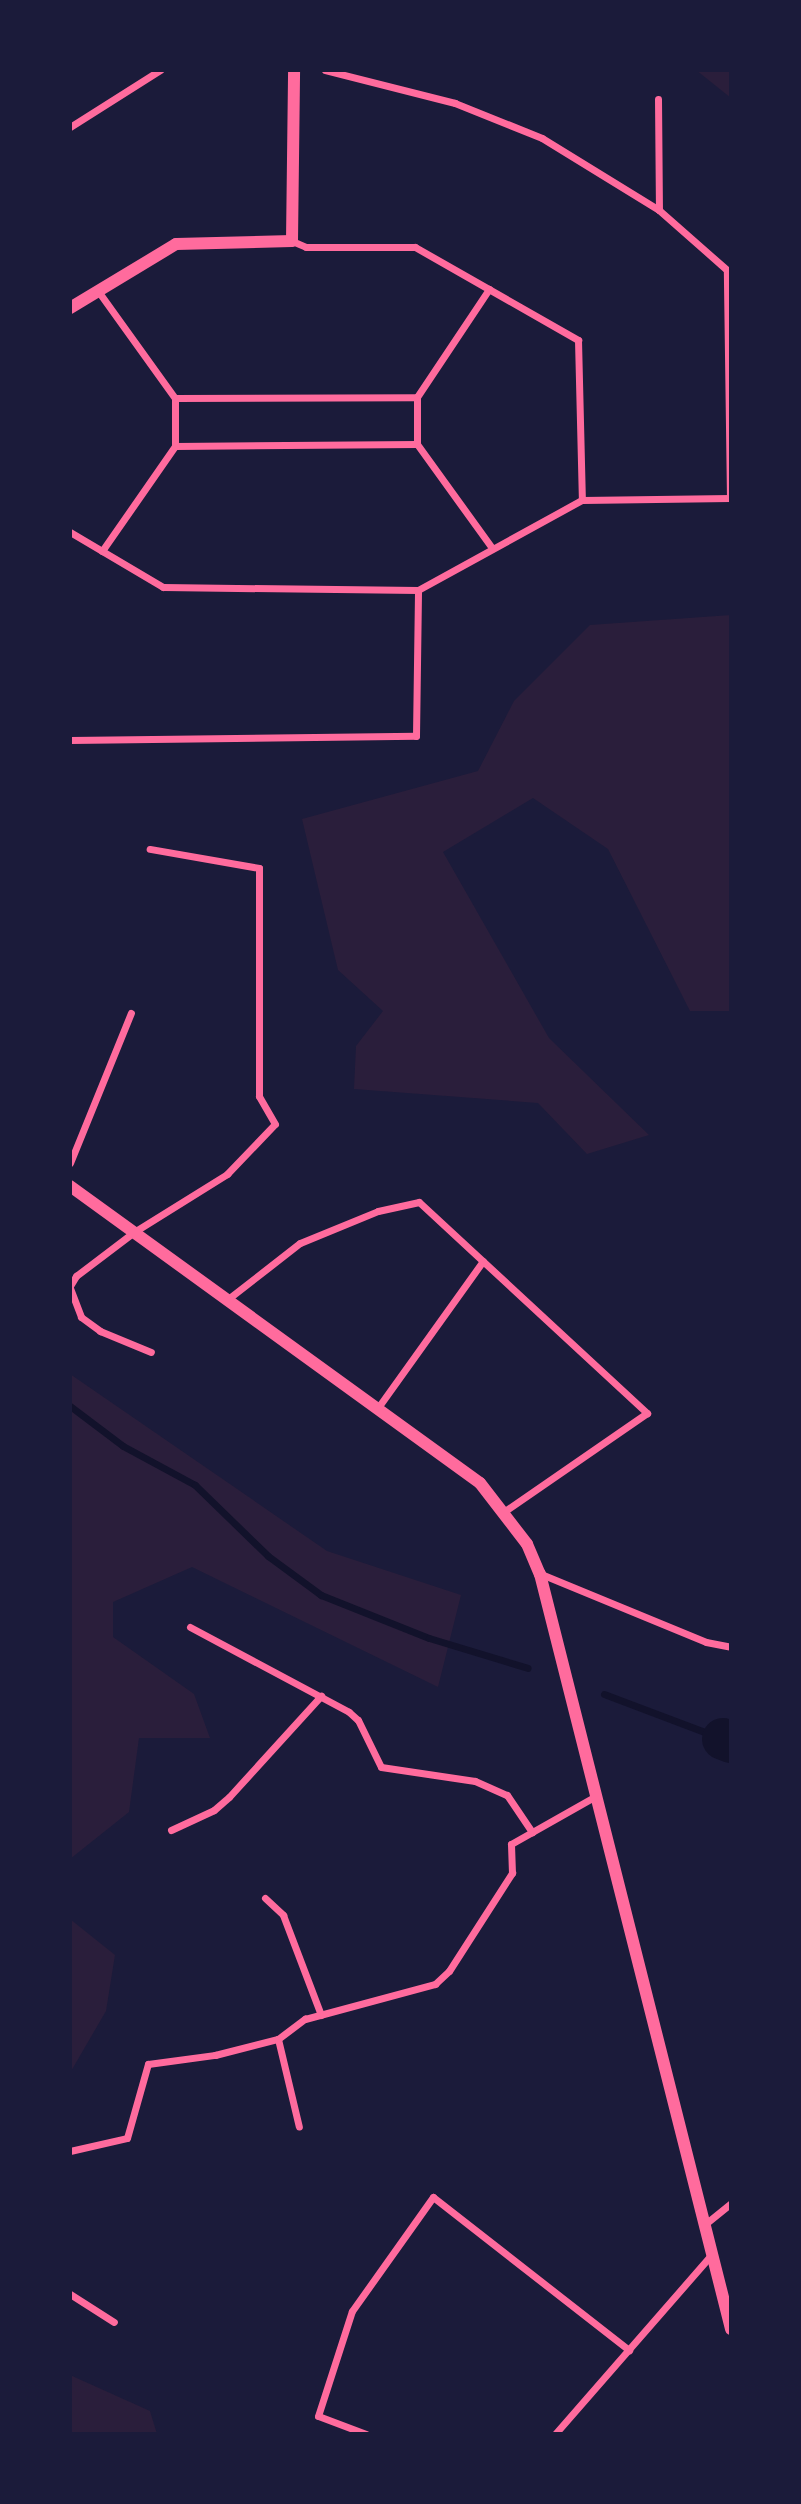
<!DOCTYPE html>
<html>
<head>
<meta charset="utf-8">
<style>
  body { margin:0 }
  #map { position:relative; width:801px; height:2504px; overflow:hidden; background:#1b1b3a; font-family:"Alegreya Sans",sans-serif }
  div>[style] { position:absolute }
  .green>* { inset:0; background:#2a1e3b }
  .stream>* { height:7px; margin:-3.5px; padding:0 3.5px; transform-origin:3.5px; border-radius:3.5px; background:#12122b }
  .river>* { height:42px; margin:-21px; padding:0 21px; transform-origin:21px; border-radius:21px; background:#12122b }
  .minor>* { height:7px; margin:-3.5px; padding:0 3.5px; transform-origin:3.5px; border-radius:3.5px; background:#ff6b9d }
  .tertiary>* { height:12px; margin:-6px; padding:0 6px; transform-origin:6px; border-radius:6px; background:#ff6b9d }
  span { translate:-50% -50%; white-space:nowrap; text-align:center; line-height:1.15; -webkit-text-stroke:5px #1b1b3a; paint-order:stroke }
  .frame { position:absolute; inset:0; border:72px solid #1b1b3a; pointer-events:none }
</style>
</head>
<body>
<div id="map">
  <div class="green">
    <div style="clip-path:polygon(696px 70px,731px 70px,731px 98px)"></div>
    <div style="clip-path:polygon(731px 615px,731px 1011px,690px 1011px,608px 849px,533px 798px,443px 852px,549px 1038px,649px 1135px,587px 1154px,538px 1103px,354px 1089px,356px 1046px,383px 1011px,338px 970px,302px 819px,478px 771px,514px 701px,590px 625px)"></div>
    <div style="clip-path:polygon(70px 1374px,327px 1551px,461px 1595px,438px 1687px,192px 1567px,113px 1602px,113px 1637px,194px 1694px,210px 1738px,139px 1738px,129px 1812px,70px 1859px)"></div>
    <div style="clip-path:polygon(70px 1919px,115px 1955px,106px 2011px,70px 2073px)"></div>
    <div style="clip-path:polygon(70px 2375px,150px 2411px,157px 2434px,70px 2434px)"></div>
  </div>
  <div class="stream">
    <div style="left:70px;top:1406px;width:66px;rotate:37deg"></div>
    <div style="left:123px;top:1446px;width:82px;rotate:28.4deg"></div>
    <div style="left:195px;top:1485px;width:102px;rotate:44.2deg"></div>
    <div style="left:268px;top:1556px;width:66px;rotate:36.3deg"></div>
    <div style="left:321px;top:1595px;width:116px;rotate:21.7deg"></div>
    <div style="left:429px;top:1638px;width:103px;rotate:16.9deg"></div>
    <div style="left:604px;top:1694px;width:127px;rotate:20.7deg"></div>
  </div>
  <div class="river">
    <div style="left:723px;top:1739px;width:9px;rotate:21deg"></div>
  </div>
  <div class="minor">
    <div style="left:658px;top:99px;width:111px;rotate:89.5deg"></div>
    <div style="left:70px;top:127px;width:107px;rotate:-32.3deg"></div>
    <div style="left:292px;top:241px;width:15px;rotate:23deg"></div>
    <div style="left:306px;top:247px;width:109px"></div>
    <div style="left:415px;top:247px;width:188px;rotate:29.7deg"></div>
    <div style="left:578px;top:340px;width:160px;rotate:88.6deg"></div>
    <div style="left:582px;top:500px;width:148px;rotate:-0.8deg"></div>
    <div style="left:730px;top:498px;width:228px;rotate:-90.8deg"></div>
    <div style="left:727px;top:270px;width:91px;rotate:-138.6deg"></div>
    <div style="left:659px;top:210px;width:137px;rotate:-148.4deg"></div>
    <div style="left:542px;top:138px;width:94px;rotate:-158.1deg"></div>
    <div style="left:455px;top:103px;width:134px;rotate:-165.8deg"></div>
    <div style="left:98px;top:291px;width:132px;rotate:54.3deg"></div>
    <div style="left:175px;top:398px;width:48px;rotate:90deg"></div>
    <div style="left:175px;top:446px;width:128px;rotate:124.8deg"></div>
    <div style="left:175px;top:398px;width:242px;rotate:-0.2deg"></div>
    <div style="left:417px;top:444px;width:128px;rotate:54.2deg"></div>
    <div style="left:175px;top:446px;width:242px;rotate:-0.5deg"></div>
    <div style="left:417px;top:444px;width:47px;rotate:-90deg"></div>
    <div style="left:417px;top:397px;width:130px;rotate:-56.3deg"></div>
    <div style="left:70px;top:532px;width:108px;rotate:30.6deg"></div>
    <div style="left:163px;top:587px;width:255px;rotate:0.7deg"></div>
    <div style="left:418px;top:590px;width:187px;rotate:-28.8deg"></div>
    <div style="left:70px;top:740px;width:346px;rotate:-0.7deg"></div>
    <div style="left:416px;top:736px;width:146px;rotate:-89.2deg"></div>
    <div style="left:70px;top:1163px;width:162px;rotate:-67.9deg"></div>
    <div style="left:70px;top:1286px;width:12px;rotate:-59deg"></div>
    <div style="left:76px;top:1276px;width:73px;rotate:-37.2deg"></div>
    <div style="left:134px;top:1232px;width:110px;rotate:-31.9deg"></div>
    <div style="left:227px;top:1174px;width:69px;rotate:-46.2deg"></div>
    <div style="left:275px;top:1124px;width:32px;rotate:-120deg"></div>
    <div style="left:259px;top:1096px;width:228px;rotate:-90deg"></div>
    <div style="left:259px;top:868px;width:111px;rotate:-170.1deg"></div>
    <div style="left:70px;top:1288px;width:31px;rotate:69deg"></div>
    <div style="left:81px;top:1317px;width:24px;rotate:36deg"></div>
    <div style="left:100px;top:1331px;width:55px;rotate:22.4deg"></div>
    <div style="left:228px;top:1299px;width:91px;rotate:-37.9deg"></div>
    <div style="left:300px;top:1243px;width:84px;rotate:-22.3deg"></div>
    <div style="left:378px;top:1211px;width:42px;rotate:-12.4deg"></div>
    <div style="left:419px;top:1202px;width:311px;rotate:42.8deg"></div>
    <div style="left:647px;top:1413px;width:173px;rotate:145.4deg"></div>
    <div style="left:377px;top:1409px;width:182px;rotate:-54.4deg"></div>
    <div style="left:541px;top:1574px;width:178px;rotate:22.4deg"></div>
    <div style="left:706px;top:1642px;width:25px;rotate:11deg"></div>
    <div style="left:190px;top:1627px;width:180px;rotate:28.1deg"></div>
    <div style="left:349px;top:1712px;width:12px;rotate:42deg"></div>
    <div style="left:358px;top:1720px;width:52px;rotate:63.9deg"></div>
    <div style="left:381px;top:1767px;width:95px;rotate:8.5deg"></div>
    <div style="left:475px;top:1781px;width:35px;rotate:24deg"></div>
    <div style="left:507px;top:1795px;width:45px;rotate:56deg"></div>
    <div style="left:171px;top:1830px;width:47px;rotate:-24.9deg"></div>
    <div style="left:214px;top:1810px;width:20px;rotate:-41deg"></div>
    <div style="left:229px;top:1797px;width:137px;rotate:-47.7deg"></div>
    <div style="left:265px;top:1898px;width:25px;rotate:43deg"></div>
    <div style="left:283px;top:1915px;width:107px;rotate:69.2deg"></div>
    <div style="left:278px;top:2039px;width:90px;rotate:76.6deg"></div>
    <div style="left:70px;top:2151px;width:58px;rotate:-12.8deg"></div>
    <div style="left:127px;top:2138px;width:77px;rotate:-74.2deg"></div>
    <div style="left:148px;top:2064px;width:68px;rotate:-7.7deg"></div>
    <div style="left:215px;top:2055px;width:65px;rotate:-14.3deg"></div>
    <div style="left:278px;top:2039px;width:34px;rotate:-37deg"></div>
    <div style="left:305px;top:2019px;width:135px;rotate:-15.1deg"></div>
    <div style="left:435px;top:1984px;width:19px;rotate:-43deg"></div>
    <div style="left:449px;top:1971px;width:117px;rotate:-57.3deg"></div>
    <div style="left:512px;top:1873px;width:29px;rotate:-92deg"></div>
    <div style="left:511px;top:1844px;width:98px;rotate:-29.5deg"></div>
    <div style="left:704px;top:2225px;width:35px;rotate:-39deg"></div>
    <div style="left:70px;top:2294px;width:52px;rotate:32.5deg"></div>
    <div style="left:366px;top:2434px;width:51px;rotate:-159.4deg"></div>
    <div style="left:318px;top:2416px;width:110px;rotate:-72.1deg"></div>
    <div style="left:352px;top:2311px;width:140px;rotate:-54.6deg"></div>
    <div style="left:433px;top:2197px;width:249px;rotate:38deg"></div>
    <div style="left:555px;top:2434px;width:237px;rotate:-48.9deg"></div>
  </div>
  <div class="tertiary">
    <div style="left:70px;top:308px;width:124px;rotate:-31.1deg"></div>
    <div style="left:176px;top:244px;width:116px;rotate:-1.5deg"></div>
    <div style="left:292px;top:241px;width:171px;rotate:-89.3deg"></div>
    <div style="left:70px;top:1186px;width:506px;rotate:35.92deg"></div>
    <div style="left:480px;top:1483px;width:77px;rotate:52.4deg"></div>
    <div style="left:527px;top:1544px;width:33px;rotate:67deg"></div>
    <div style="left:540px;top:1574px;width:779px;rotate:75.8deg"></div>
  </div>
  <div class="frame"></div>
</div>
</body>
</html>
